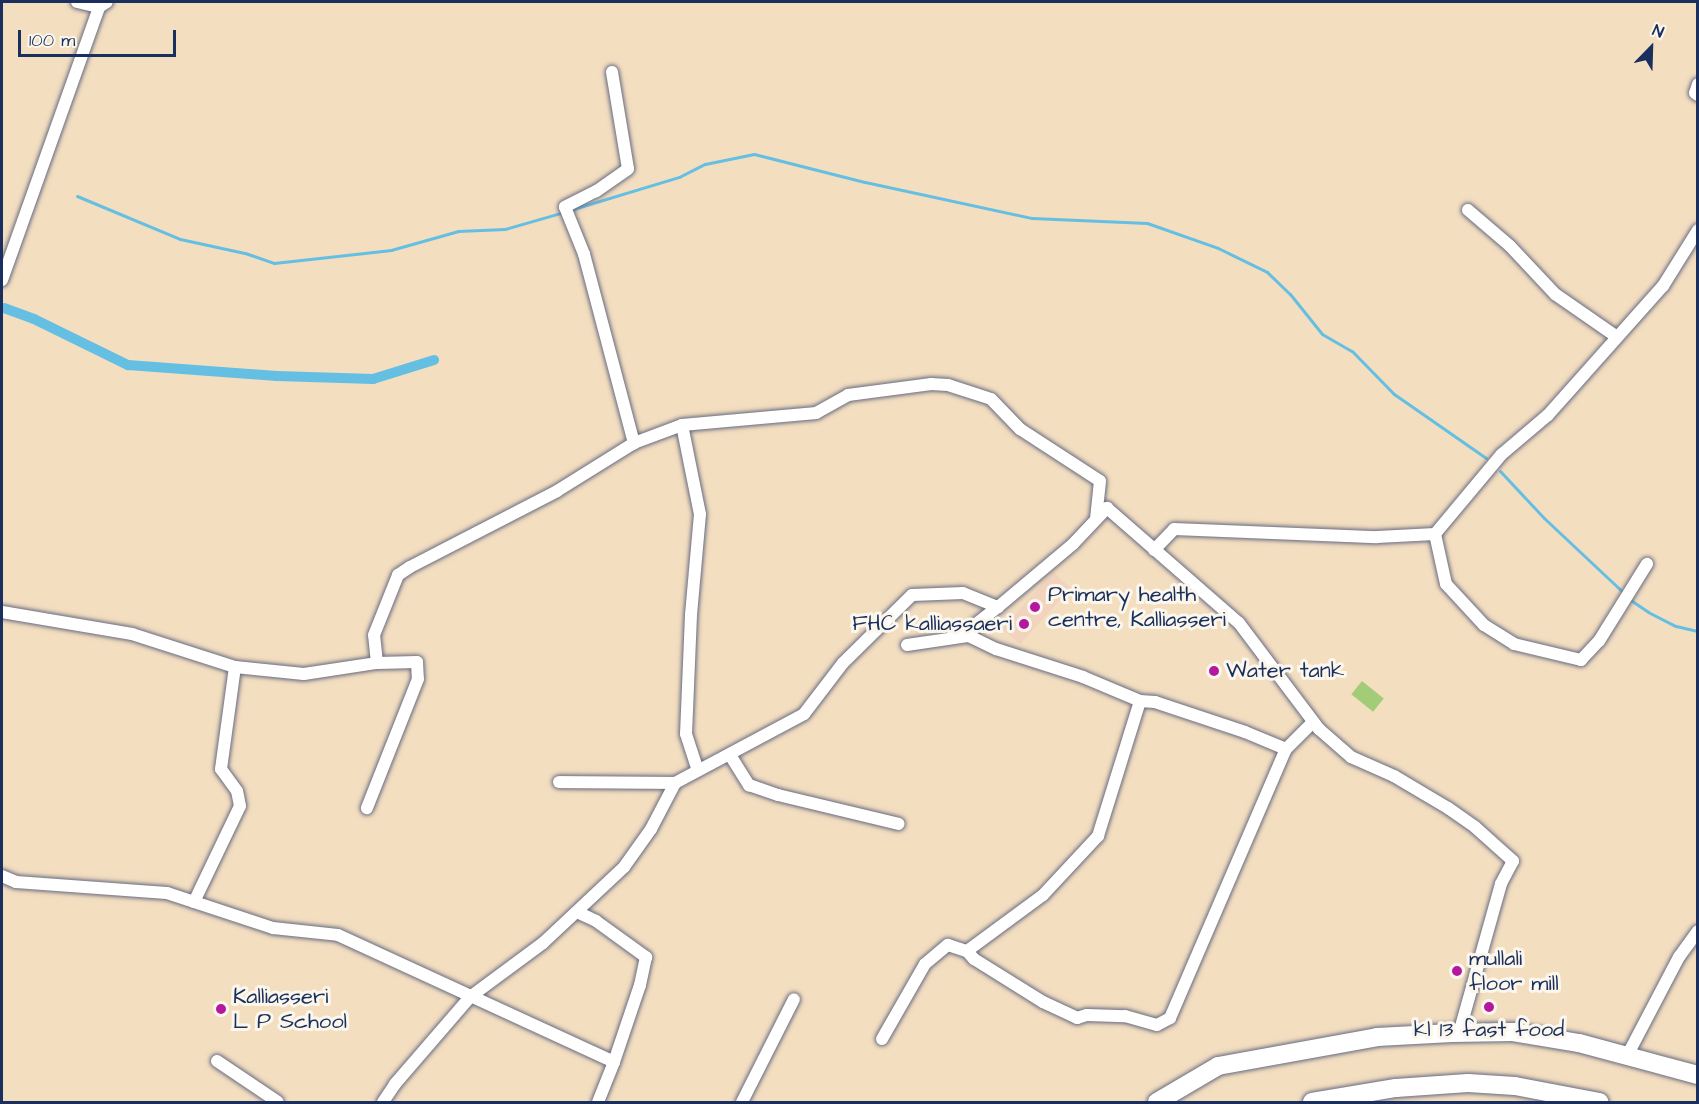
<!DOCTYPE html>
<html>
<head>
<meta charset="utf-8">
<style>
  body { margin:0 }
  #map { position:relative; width:1699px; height:1104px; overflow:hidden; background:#f4dec0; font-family:"Architects Daughter",sans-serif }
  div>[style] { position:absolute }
  .built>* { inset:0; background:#f2d4be; transform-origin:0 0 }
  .green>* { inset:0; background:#a3cc78; transform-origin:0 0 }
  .stream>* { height:3px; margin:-1.5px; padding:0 1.5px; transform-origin:1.5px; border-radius:1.5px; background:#65bfe3 }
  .canal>* { height:10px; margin:-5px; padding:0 5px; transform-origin:5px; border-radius:5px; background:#65bfe3 }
  .roads { filter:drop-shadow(0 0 2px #676c80) drop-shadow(0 0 2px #676c80) }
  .minor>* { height:12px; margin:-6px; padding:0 6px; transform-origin:6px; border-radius:6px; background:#fff }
  .highway>* { height:18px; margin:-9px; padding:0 9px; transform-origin:9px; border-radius:9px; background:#fff }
  .dots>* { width:16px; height:16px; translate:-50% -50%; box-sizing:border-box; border:3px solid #fbf7ec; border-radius:50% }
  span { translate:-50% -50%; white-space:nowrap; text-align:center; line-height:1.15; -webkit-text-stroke:6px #fbf7ec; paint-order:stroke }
  .poi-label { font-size:22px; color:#1b2f5e }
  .left { translate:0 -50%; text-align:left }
  .right { translate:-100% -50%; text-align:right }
  .frame { position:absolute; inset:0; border:3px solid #1b2f5e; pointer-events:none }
  .north { position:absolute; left:1621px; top:18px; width:60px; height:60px; -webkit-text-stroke:4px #fbf7ec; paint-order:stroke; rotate:23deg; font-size:16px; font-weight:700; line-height:24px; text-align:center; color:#1b2f5e }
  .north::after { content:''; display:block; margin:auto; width:21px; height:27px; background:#1b2f5e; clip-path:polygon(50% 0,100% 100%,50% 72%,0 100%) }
  .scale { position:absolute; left:18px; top:30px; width:158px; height:27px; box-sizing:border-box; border:3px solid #1b2f5e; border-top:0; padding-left:8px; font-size:18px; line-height:21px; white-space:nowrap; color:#1b2f5e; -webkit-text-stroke:4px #fbf7ec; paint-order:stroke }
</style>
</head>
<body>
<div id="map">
  <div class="built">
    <div style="left:1053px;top:572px;width:24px;height:76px;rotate:42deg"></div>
  </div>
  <div class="green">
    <div style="left:1362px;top:681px;width:28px;height:17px;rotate:39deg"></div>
  </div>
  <div class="stream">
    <div style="left:77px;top:196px;width:112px;rotate:22.7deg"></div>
    <div style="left:180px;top:239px;width:66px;rotate:12.2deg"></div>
    <div style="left:245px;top:253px;width:31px;rotate:19deg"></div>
    <div style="left:274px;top:263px;width:118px;rotate:-6.3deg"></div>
    <div style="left:391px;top:250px;width:70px;rotate:-15.8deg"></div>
    <div style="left:458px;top:231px;width:47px;rotate:-2.4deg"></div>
    <div style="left:505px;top:229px;width:61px;rotate:-16.1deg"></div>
    <div style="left:573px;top:209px;width:111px;rotate:-16.8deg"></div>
    <div style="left:679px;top:177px;width:29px;rotate:-27deg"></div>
    <div style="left:705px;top:164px;width:50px;rotate:-11.5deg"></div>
    <div style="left:754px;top:154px;width:114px;rotate:14.2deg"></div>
    <div style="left:865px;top:182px;width:171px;rotate:12.2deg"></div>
    <div style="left:1032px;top:218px;width:115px;rotate:2.5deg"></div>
    <div style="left:1147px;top:223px;width:75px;rotate:19.4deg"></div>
    <div style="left:1218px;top:248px;width:55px;rotate:26.1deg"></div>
    <div style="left:1267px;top:272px;width:32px;rotate:44deg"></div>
    <div style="left:1290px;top:294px;width:51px;rotate:51.3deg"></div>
    <div style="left:1322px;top:334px;width:34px;rotate:30deg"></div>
    <div style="left:1352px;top:351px;width:60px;rotate:45.7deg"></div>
    <div style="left:1394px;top:394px;width:112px;rotate:34.8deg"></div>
    <div style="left:1500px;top:471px;width:64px;rotate:46.9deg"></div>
    <div style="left:1544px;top:518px;width:111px;rotate:43.2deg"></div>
    <div style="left:1629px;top:599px;width:23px;rotate:34deg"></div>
    <div style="left:1648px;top:612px;width:31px;rotate:27deg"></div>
    <div style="left:1676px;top:626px;width:23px;rotate:13deg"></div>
  </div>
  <div class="canal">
    <div style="left:4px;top:308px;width:32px;rotate:20deg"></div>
    <div style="left:34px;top:319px;width:105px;rotate:26.1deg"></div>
    <div style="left:128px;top:365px;width:149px;rotate:4.2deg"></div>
    <div style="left:277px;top:376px;width:96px;rotate:1.8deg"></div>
    <div style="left:373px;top:379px;width:64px;rotate:-17.3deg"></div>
  </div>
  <div class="roads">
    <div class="minor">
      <div style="left:77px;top:2px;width:23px;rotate:13deg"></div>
      <div style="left:612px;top:72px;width:98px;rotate:80.6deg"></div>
      <div style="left:628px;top:169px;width:39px;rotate:145deg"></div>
      <div style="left:596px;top:191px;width:35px;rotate:153deg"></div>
      <div style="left:565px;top:207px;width:51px;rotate:68deg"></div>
      <div style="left:584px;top:254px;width:196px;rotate:75.2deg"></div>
      <div style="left:1698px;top:84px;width:9px;rotate:108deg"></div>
      <div style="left:1695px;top:93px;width:4px;rotate:34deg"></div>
      <div style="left:1468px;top:210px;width:55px;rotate:40.6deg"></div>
      <div style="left:1510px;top:246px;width:66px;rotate:46.8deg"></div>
      <div style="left:1555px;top:294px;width:75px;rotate:34.7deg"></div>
      <div style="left:2px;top:280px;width:290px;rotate:-70.4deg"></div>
      <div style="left:99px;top:7px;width:9px;rotate:-32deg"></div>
      <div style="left:682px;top:425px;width:91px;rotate:78.6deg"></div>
      <div style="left:700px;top:514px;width:101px;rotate:95.1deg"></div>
      <div style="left:691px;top:615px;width:119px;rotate:92.4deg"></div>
      <div style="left:686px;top:734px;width:38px;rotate:72deg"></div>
      <div style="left:1435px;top:534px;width:51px;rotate:77.6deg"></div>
      <div style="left:1446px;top:584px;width:56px;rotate:47.2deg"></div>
      <div style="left:1484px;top:625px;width:36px;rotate:32deg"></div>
      <div style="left:1514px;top:644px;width:69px;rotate:13.4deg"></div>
      <div style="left:1581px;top:660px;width:26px;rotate:-47deg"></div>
      <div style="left:1599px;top:641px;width:91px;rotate:-58.1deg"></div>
      <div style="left:1154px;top:550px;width:29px;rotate:-46deg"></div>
      <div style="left:1174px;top:529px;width:203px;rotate:2.3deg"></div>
      <div style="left:1377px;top:537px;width:58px;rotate:-3deg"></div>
      <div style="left:1435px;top:534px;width:104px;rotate:-50.1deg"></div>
      <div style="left:1502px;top:454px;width:60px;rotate:-40.3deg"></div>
      <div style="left:1548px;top:415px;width:173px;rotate:-48.3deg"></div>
      <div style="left:1663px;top:286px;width:66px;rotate:-58deg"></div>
      <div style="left:2px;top:612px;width:132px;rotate:9.6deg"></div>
      <div style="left:132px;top:634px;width:108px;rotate:17.8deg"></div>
      <div style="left:235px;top:667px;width:69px;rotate:5.8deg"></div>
      <div style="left:304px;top:674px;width:74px;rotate:-8.6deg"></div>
      <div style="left:377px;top:663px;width:40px;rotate:-1.4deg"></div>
      <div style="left:417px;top:662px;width:17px;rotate:87deg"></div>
      <div style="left:418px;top:679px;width:139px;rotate:111.6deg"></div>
      <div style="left:969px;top:636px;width:14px;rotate:-60deg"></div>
      <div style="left:976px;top:624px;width:28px;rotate:-38deg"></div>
      <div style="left:907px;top:645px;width:63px;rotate:-8.3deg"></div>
      <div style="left:969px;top:636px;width:30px;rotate:26deg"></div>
      <div style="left:996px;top:649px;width:91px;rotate:17.8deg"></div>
      <div style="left:1083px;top:677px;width:62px;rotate:22.8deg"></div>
      <div style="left:1140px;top:701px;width:15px;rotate:4deg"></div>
      <div style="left:1155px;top:702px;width:95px;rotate:18.4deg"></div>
      <div style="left:1245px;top:732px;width:44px;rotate:22.5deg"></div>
      <div style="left:377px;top:663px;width:28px;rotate:-96deg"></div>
      <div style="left:374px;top:635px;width:65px;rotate:-68.2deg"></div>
      <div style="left:398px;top:575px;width:14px;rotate:-34deg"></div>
      <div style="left:410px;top:567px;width:165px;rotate:-27.3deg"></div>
      <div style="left:557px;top:491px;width:91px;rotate:-31.9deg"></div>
      <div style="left:634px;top:443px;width:51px;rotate:-20.6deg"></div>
      <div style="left:682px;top:425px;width:135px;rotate:-5.1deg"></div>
      <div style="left:816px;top:413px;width:37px;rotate:-29deg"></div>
      <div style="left:848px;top:395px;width:84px;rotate:-7.5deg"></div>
      <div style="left:931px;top:384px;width:17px;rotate:3deg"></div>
      <div style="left:948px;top:385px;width:45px;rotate:18deg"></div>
      <div style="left:991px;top:399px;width:42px;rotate:46deg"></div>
      <div style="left:1020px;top:429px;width:95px;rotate:33deg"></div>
      <div style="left:1100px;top:481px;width:38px;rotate:96deg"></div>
      <div style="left:730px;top:755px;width:36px;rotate:58deg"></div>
      <div style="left:749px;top:785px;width:31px;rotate:19deg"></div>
      <div style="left:778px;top:795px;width:124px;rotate:13.5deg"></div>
      <div style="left:559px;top:782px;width:116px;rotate:0.5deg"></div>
      <div style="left:2px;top:876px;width:15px;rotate:23deg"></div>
      <div style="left:16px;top:882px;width:151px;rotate:4.2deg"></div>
      <div style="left:167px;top:893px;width:112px;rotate:18.3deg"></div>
      <div style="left:273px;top:928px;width:65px;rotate:6.1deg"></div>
      <div style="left:338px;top:935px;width:304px;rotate:24.7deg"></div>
      <div style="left:614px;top:1062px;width:43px;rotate:111.8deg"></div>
      <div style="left:194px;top:902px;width:106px;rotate:-64.4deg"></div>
      <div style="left:240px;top:806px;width:15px;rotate:-101deg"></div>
      <div style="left:237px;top:791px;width:27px;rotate:-126deg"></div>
      <div style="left:221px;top:769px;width:103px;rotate:-82.2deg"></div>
      <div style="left:577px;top:912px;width:21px;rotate:25deg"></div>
      <div style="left:596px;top:921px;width:62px;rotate:35.8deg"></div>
      <div style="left:646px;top:957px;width:29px;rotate:102deg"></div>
      <div style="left:640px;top:985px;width:81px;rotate:108.7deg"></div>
      <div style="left:967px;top:951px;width:94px;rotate:-36.4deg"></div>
      <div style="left:1043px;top:895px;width:81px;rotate:-47deg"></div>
      <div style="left:1098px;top:836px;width:141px;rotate:-72.7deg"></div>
      <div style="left:882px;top:1039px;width:86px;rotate:-60.2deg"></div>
      <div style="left:925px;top:964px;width:30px;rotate:-40deg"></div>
      <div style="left:948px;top:945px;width:20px;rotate:18deg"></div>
      <div style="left:967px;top:951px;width:11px;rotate:49deg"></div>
      <div style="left:974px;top:959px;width:81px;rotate:31.9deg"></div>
      <div style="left:1043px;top:1002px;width:38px;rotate:25deg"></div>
      <div style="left:1077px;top:1018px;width:10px;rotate:-17deg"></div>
      <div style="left:1087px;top:1015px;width:38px;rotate:2deg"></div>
      <div style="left:1125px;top:1016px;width:33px;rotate:16deg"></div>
      <div style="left:1157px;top:1025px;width:15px;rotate:-28deg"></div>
      <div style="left:1170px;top:1018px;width:293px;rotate:-66.7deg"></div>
      <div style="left:1286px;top:749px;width:38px;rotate:-45deg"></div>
      <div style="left:1627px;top:1056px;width:112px;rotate:-62.3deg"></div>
      <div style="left:1679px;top:957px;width:32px;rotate:-54deg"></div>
      <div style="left:217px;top:1061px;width:73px;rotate:33.9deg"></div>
      <div style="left:383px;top:1102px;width:22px;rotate:-56deg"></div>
      <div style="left:395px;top:1084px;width:115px;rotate:-49.2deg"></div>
      <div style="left:470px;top:997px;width:91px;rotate:-36.5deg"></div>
      <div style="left:543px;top:943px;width:111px;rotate:-43.2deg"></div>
      <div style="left:624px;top:867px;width:47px;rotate:-54.6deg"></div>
      <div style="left:651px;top:829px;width:52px;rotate:-62.4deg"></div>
      <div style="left:675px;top:783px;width:146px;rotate:-28.1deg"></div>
      <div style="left:804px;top:714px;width:64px;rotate:-52.6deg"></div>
      <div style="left:843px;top:663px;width:97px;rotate:-44.6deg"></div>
      <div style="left:912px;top:595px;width:51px;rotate:-2.2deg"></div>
      <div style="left:963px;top:593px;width:38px;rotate:22deg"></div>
      <div style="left:998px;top:607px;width:98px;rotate:-40deg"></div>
      <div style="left:1073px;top:544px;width:50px;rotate:-46.6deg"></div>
      <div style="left:1107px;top:508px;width:175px;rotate:41.1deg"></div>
      <div style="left:1239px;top:623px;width:133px;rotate:53deg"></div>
      <div style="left:1319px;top:729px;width:43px;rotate:41.2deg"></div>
      <div style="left:1351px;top:757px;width:47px;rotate:23.8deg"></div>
      <div style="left:1394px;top:776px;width:63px;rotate:30.7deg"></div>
      <div style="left:1448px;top:808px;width:33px;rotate:35deg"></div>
      <div style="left:1475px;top:827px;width:51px;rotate:41.8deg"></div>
      <div style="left:1513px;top:861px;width:26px;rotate:118deg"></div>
      <div style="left:1501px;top:884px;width:155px;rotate:105.7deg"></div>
      <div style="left:742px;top:1102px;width:115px;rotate:-63.2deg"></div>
    </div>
    <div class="highway">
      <div style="left:1157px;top:1102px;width:71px;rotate:-30.5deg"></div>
      <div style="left:1218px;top:1066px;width:162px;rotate:-10.3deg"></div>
      <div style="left:1377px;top:1037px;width:75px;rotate:-3.1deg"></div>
      <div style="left:1452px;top:1033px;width:61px;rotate:-0.9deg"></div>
      <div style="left:1513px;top:1032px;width:67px;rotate:9.5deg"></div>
      <div style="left:1579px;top:1043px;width:123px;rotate:15.1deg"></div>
      <div style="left:1312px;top:1102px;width:85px;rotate:-9.5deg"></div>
      <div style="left:1396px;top:1088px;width:72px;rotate:-4deg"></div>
      <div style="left:1468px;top:1083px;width:47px;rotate:3.7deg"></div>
      <div style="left:1515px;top:1086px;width:86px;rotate:10.8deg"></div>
    </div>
  </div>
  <div class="dots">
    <div style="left:1035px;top:607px;background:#b5179e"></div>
    <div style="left:1024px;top:624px;background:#b5179e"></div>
    <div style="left:1214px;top:671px;background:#b5179e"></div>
    <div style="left:1457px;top:971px;background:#b5179e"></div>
    <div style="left:1489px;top:1007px;background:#b5179e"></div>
    <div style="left:221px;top:1009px;background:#b5179e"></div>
  </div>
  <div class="poi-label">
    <span class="left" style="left:1048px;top:607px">Primary health<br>centre, Kalliasseri</span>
    <span class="right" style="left:1012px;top:624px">FHC kalliassaeri</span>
    <span class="left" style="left:1226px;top:671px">Water tank</span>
    <span class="left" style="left:1469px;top:971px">mullali<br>floor mill</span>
    <span class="left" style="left:233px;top:1009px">Kalliasseri<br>L P School</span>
    <span style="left:1489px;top:1030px">kl 13 fast food</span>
  </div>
  <div class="frame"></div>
  <div class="north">N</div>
  <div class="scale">100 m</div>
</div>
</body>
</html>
